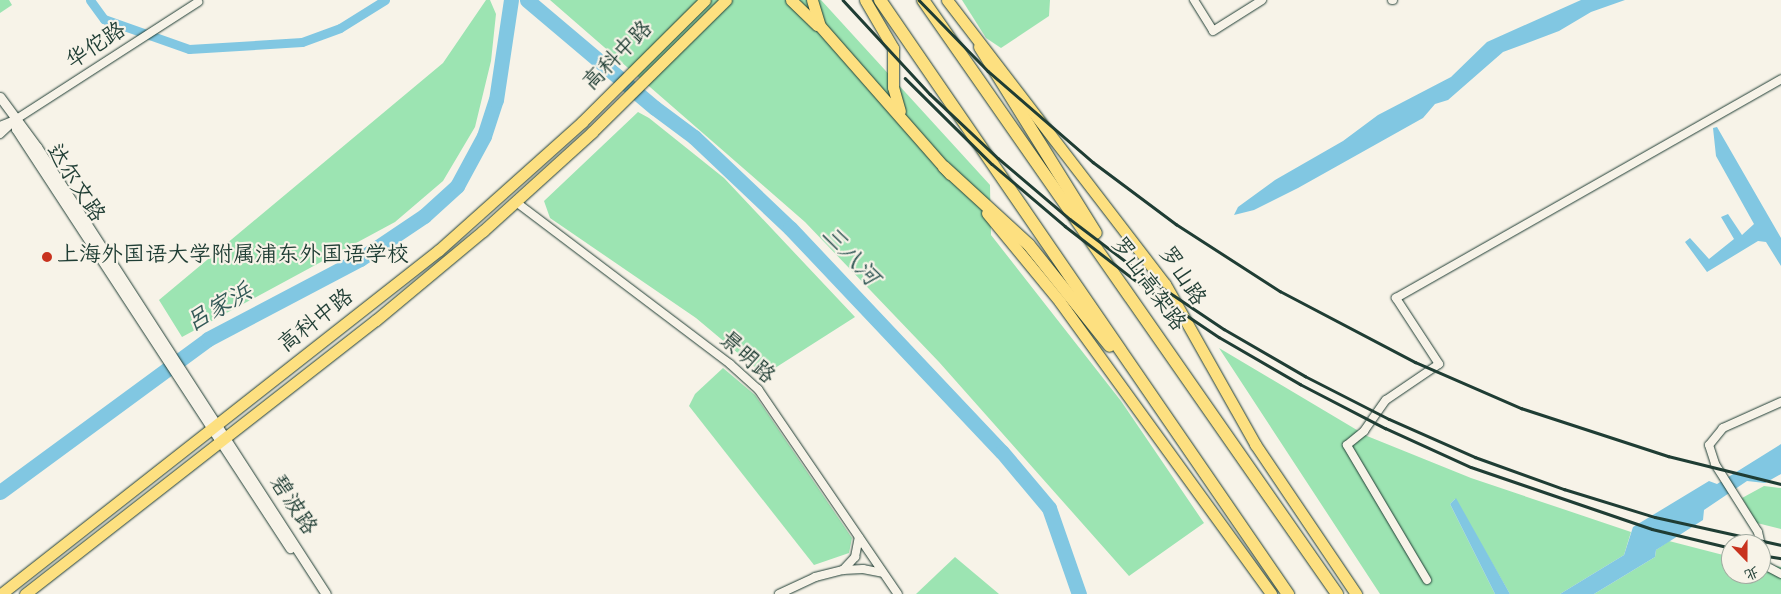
<!DOCTYPE html>
<html>
<head>
<meta charset="utf-8">
<style>
  body { margin:0 }
  #map { position:relative; width:1781px; height:594px; overflow:hidden; background:#f7f3e8; font-family:"Indie Flower","LXGW WenKai TC",sans-serif }
  div>[style] { position:absolute }
  .green>* { inset:0; background:#9ce4b2 }
  .water>* { inset:0; background:#81c7e2 }
  .canal>* { height:9px; margin:-4.5px; padding:0 4.5px; transform-origin:4.5px; border-radius:4.5px; background:#81c7e2 }
  .river>* { height:15px; margin:-7.5px; padding:0 7.5px; transform-origin:7.5px; border-radius:7.5px; background:#81c7e2 }
  .roads { filter:drop-shadow(0 0 1px #1f3d34) drop-shadow(0 0 1px #1f3d34) }
  .minor>* { height:8px; margin:-4px; padding:0 4px; transform-origin:4px; border-radius:4px; background:#f7f3e8 }
  .tertiary>* { height:9px; margin:-4.5px; padding:0 4.5px; transform-origin:4.5px; border-radius:4.5px; background:#f7f3e8 }
  .primary>* { height:11px; margin:-5.5px; padding:0 5.5px; transform-origin:5.5px; border-radius:5.5px; background:#fde080 }
  .trunk>* { height:12px; margin:-6px; padding:0 6px; transform-origin:6px; border-radius:6px; background:#fde080 }
  .rail>* { height:2.5px; margin:-1.25px; padding:0 1.25px; transform-origin:1.25px; border-radius:1.25px; background:#1f3d34 }
  .dots>* { width:14px; height:14px; translate:-50% -50%; box-sizing:border-box; border:2px solid #f7f3e8; border-radius:50% }
  span { translate:-50% -50%; white-space:nowrap; text-align:center; line-height:1.15; -webkit-text-stroke:4.5px #f7f3e8; paint-order:stroke }
  .street-label { font-size:22px; color:#1f3d34 }
  .poi-label { font-size:22px; color:#1f3d34 }
  .left { translate:0 -50%; text-align:left }
  .water-label { font-size:24px; color:#335957; font-style:italic }
  .north { position:absolute; left:1721px; top:534px; width:50px; height:50px; box-sizing:border-box; background:#f7f3e8; border:1px solid #a1aaa0; border-radius:50%; rotate:158deg; font-size:14px; font-weight:700; line-height:20px; text-align:center; color:#1f3d34 }
  .north::after { content:''; display:block; margin:auto; width:18px; height:22px; background:#c8321e; clip-path:polygon(50% 0,100% 100%,50% 72%,0 100%) }
</style>
</head>
<body>
<div id="map">
  <div class="green">
    <div style="clip-path:polygon(0 0,9px 0,12px 5px,0 13px)"></div>
    <div style="clip-path:polygon(486px 0,490px 0,496px 14px,491px 61px,475px 127px,443px 181px,395px 222px,182px 337px,159px 300px,443px 63px)"></div>
    <div style="clip-path:polygon(550px 0,821px 0,990px 185px,991px 235px,1121px 401px,1204px 523px,1129px 576px,939px 362px,805px 222px)"></div>
    <div style="clip-path:polygon(962px 0,1050px 0,1049px 16px,1001px 48px,986px 38px)"></div>
    <div style="clip-path:polygon(638px 112px,649px 118px,724px 178px,855px 317px,764px 375px,696px 318px,550px 218px,544px 201px)"></div>
    <div style="clip-path:polygon(1219px 348px,1367px 436px,1471px 478px,1631px 532px,1624px 555px,1560px 594px,1510px 594px,1455px 499px,1450px 504px,1495px 594px,1380px 594px)"></div>
    <div style="clip-path:polygon(723px 368px,755px 395px,852px 538px,849px 553px,814px 565px,689px 406px,695px 394px)"></div>
    <div style="clip-path:polygon(1764px 486px,1781px 488px,1781px 529px,1757px 523px,1742px 498px)"></div>
    <div style="clip-path:polygon(1669px 541px,1731px 557px,1731px 574px,1761px 574px,1761px 564px,1781px 567px,1781px 594px,1594px 594px,1655px 557px,1656px 550px)"></div>
    <div style="clip-path:polygon(955px 557px,999px 594px,916px 594px)"></div>
  </div>
  <div class="water">
    <div style="clip-path:polygon(1581px 0,1625px 0,1591px 12px,1559px 31px,1503px 52px,1448px 100px,1435px 104px,1423px 118px,1298px 188px,1254px 210px,1234px 215px,1238px 207px,1275px 180px,1343px 141px,1378px 115px,1451px 77px,1487px 42px)"></div>
    <div style="clip-path:polygon(1717px 127px,1781px 238px,1781px 266px,1766px 242px,1758px 241px,1707px 272px,1685px 242px,1690px 238px,1709px 259px,1734px 239px,1721px 217px,1728px 214px,1742px 235px,1754px 224px,1716px 156px,1713px 128px)"></div>
    <div style="clip-path:polygon(1781px 444px,1781px 474px,1765px 483px,1747px 481px,1704px 510px,1703px 520px,1656px 550px,1655px 557px,1594px 594px,1560px 594px,1624px 555px,1633px 527px,1709px 481px,1717px 484px)"></div>
    <div style="clip-path:polygon(1456px 498px,1510px 594px,1495px 594px,1450px 504px)"></div>
  </div>
  <div class="canal">
    <div style="left:90px;top:0;width:24px;rotate:54deg"></div>
    <div style="left:104px;top:19px;width:90px;rotate:19.4deg"></div>
    <div style="left:189px;top:49px;width:113px;rotate:-3.5deg"></div>
    <div style="left:302px;top:42px;width:40px;rotate:-20.2deg"></div>
    <div style="left:340px;top:28px;width:53px;rotate:-31.9deg"></div>
  </div>
  <div class="river">
    <div style="left:527px;top:0;width:167px;rotate:40.2deg"></div>
    <div style="left:655px;top:108px;width:49px;rotate:36.6deg"></div>
    <div style="left:694px;top:137px;width:132px;rotate:43.5deg"></div>
    <div style="left:790px;top:228px;width:308px;rotate:46.6deg"></div>
    <div style="left:1002px;top:452px;width:73px;rotate:50deg"></div>
    <div style="left:1049px;top:508px;width:91px;rotate:70.8deg"></div>
    <div style="left:0;top:492px;width:258px;rotate:-36.3deg"></div>
    <div style="left:208px;top:339px;width:172px;rotate:-27.8deg"></div>
    <div style="left:360px;top:259px;width:77px;rotate:-33.9deg"></div>
    <div style="left:424px;top:216px;width:45px;rotate:-42.3deg"></div>
    <div style="left:457px;top:186px;width:57px;rotate:-61.6deg"></div>
    <div style="left:484px;top:136px;width:38px;rotate:-72deg"></div>
    <div style="left:496px;top:100px;width:101px;rotate:-81.5deg"></div>
  </div>
  <div class="roads">
    <div class="minor">
      <div style="left:1194px;top:0;width:36px;rotate:58deg"></div>
      <div style="left:1213px;top:31px;width:58px;rotate:-32.3deg"></div>
      <div style="left:1392px;top:0;width:1px"></div>
      <div style="left:0;top:126px;width:16px;rotate:-22deg"></div>
      <div style="left:15px;top:120px;width:218px;rotate:-32.8deg"></div>
      <div style="left:0;top:134px;width:21px;rotate:-43deg"></div>
      <div style="left:516px;top:202px;width:268px;rotate:37.1deg"></div>
      <div style="left:730px;top:364px;width:38px;rotate:42deg"></div>
      <div style="left:758px;top:389px;width:248px;rotate:55.7deg"></div>
      <div style="left:1781px;top:402px;width:64px;rotate:155.9deg"></div>
      <div style="left:1723px;top:428px;width:22px;rotate:129deg"></div>
      <div style="left:1709px;top:445px;width:20px;rotate:72deg"></div>
      <div style="left:1715px;top:464px;width:80px;rotate:57.7deg"></div>
      <div style="left:1758px;top:532px;width:35px;rotate:77deg"></div>
      <div style="left:1766px;top:566px;width:17px;rotate:28deg"></div>
      <div style="left:843px;top:570px;width:18px;rotate:-47deg"></div>
      <div style="left:855px;top:557px;width:20px;rotate:-79deg"></div>
      <div style="left:1427px;top:580px;width:157px;rotate:-120.7deg"></div>
      <div style="left:1347px;top:445px;width:22px;rotate:-39deg"></div>
      <div style="left:1364px;top:431px;width:38px;rotate:-55deg"></div>
      <div style="left:1386px;top:400px;width:64px;rotate:-34.2deg"></div>
      <div style="left:1439px;top:364px;width:79px;rotate:-123.1deg"></div>
      <div style="left:1396px;top:298px;width:443px;rotate:-29.6deg"></div>
      <div style="left:779px;top:594px;width:40px;rotate:-25deg"></div>
      <div style="left:815px;top:577px;width:29px;rotate:-14deg"></div>
      <div style="left:843px;top:570px;width:20px;rotate:-3deg"></div>
      <div style="left:863px;top:569px;width:20px;rotate:11deg"></div>
    </div>
    <div class="tertiary">
      <div style="left:0;top:97px;width:62px;rotate:53.5deg"></div>
      <div style="left:37px;top:147px;width:532px;rotate:57.12deg"></div>
      <div style="left:15px;top:120px;width:9px;rotate:84deg"></div>
      <div style="left:16px;top:129px;width:501px;rotate:56.82deg"></div>
    </div>
    <div class="primary">
      <div style="left:791px;top:0;width:36px;rotate:44deg"></div>
      <div style="left:812px;top:0;width:27px;rotate:73deg"></div>
      <div style="left:820px;top:26px;width:197px;rotate:48.7deg"></div>
      <div style="left:865px;top:0;width:56px;rotate:59.7deg"></div>
      <div style="left:893px;top:48px;width:39px;rotate:90deg"></div>
      <div style="left:893px;top:87px;width:25px;rotate:74deg"></div>
      <div style="left:947px;top:0;width:358px;rotate:52.5deg"></div>
      <div style="left:1165px;top:284px;width:184px;rotate:60.6deg"></div>
      <div style="left:1255px;top:444px;width:181px;rotate:56deg"></div>
      <div style="left:987px;top:213px;width:115px;rotate:50.6deg"></div>
      <div style="left:1060px;top:302px;width:360px;rotate:54.1deg"></div>
      <div style="left:1px;top:594px;width:557px;rotate:-38.15deg"></div>
      <div style="left:439px;top:250px;width:192px;rotate:-41.8deg"></div>
      <div style="left:582px;top:122px;width:173px;rotate:-44.8deg"></div>
      <div style="left:25px;top:594px;width:445px;rotate:-38deg"></div>
      <div style="left:376px;top:320px;width:139px;rotate:-39.8deg"></div>
      <div style="left:483px;top:231px;width:147px;rotate:-42.2deg"></div>
      <div style="left:592px;top:132px;width:188px;rotate:-44.6deg"></div>
    </div>
    <div class="trunk">
      <div style="left:880px;top:0;width:721px;rotate:55.52deg"></div>
      <div style="left:923px;top:0;width:724px;rotate:55.12deg"></div>
      <div style="left:980px;top:47px;width:219px;rotate:58.1deg"></div>
      <div style="left:944px;top:167px;width:115px;rotate:42.5deg"></div>
      <div style="left:1029px;top:245px;width:129px;rotate:51.3deg"></div>
    </div>
  </div>
  <div class="rail">
    <div style="left:843px;top:0;width:128px;rotate:47.2deg"></div>
    <div style="left:930px;top:94px;width:93px;rotate:43.3deg"></div>
    <div style="left:998px;top:158px;width:94px;rotate:40.3deg"></div>
    <div style="left:1070px;top:219px;width:94px;rotate:37.2deg"></div>
    <div style="left:1145px;top:276px;width:95px;rotate:33.9deg"></div>
    <div style="left:1224px;top:329px;width:94px;rotate:30.1deg"></div>
    <div style="left:1305px;top:376px;width:94px;rotate:27.1deg"></div>
    <div style="left:1389px;top:419px;width:94px;rotate:23.8deg"></div>
    <div style="left:1475px;top:457px;width:95px;rotate:19.8deg"></div>
    <div style="left:1564px;top:489px;width:95px;rotate:17.1deg"></div>
    <div style="left:1655px;top:517px;width:129px;rotate:12.5deg"></div>
    <div style="left:919px;top:0;width:99px;rotate:45.8deg"></div>
    <div style="left:988px;top:71px;width:139px;rotate:40.9deg"></div>
    <div style="left:1093px;top:162px;width:104px;rotate:36.8deg"></div>
    <div style="left:1176px;top:224px;width:124px;rotate:32.8deg"></div>
    <div style="left:1280px;top:291px;width:153px;rotate:27.7deg"></div>
    <div style="left:1415px;top:362px;width:116px;rotate:23.5deg"></div>
    <div style="left:1521px;top:408px;width:155px;rotate:18.1deg"></div>
    <div style="left:1668px;top:456px;width:116px;rotate:13.9deg"></div>
    <div style="left:905px;top:78px;width:122px;rotate:44.7deg"></div>
    <div style="left:992px;top:164px;width:96px;rotate:40.3deg"></div>
    <div style="left:1065px;top:226px;width:95px;rotate:37.7deg"></div>
    <div style="left:1140px;top:284px;width:95px;rotate:33.9deg"></div>
    <div style="left:1219px;top:337px;width:94px;rotate:30.1deg"></div>
    <div style="left:1300px;top:384px;width:96px;rotate:27.4deg"></div>
    <div style="left:1385px;top:428px;width:94px;rotate:24.4deg"></div>
    <div style="left:1471px;top:467px;width:191px;rotate:18.9deg"></div>
    <div style="left:1652px;top:529px;width:81px;rotate:13.5deg"></div>
    <div style="left:1761px;top:555px;width:20px;rotate:9deg"></div>
  </div>
  <div class="dots">
    <div style="left:47px;top:257px;background:#c8321e"></div>
  </div>
  <div class="street-label">
    <span style="left:97px;top:47px;rotate:-33deg">华佗路</span>
    <span style="left:619px;top:57px;rotate:-45deg">高科中路</span>
    <span style="left:74px;top:184px;rotate:57deg">达尔文路</span>
    <span style="left:1181px;top:277px;rotate:57deg">罗山路</span>
    <span style="left:1147px;top:285px;rotate:54deg">罗山高架路</span>
    <span style="left:317px;top:322px;rotate:-38deg">高科中路</span>
    <span style="left:746px;top:359px;rotate:42deg">景明路</span>
    <span style="left:292px;top:506px;rotate:57deg">碧波路</span>
  </div>
  <div class="poi-label">
    <span class="left" style="left:57px;top:257px">上海外国语大学附属浦东外国语学校</span>
  </div>
  <div class="water-label">
    <span style="left:849px;top:257px;rotate:47deg">三八河</span>
    <span style="left:220px;top:309px;rotate:-30deg">吕家浜</span>
  </div>
  <div class="north">北</div>
</div>
</body>
</html>
